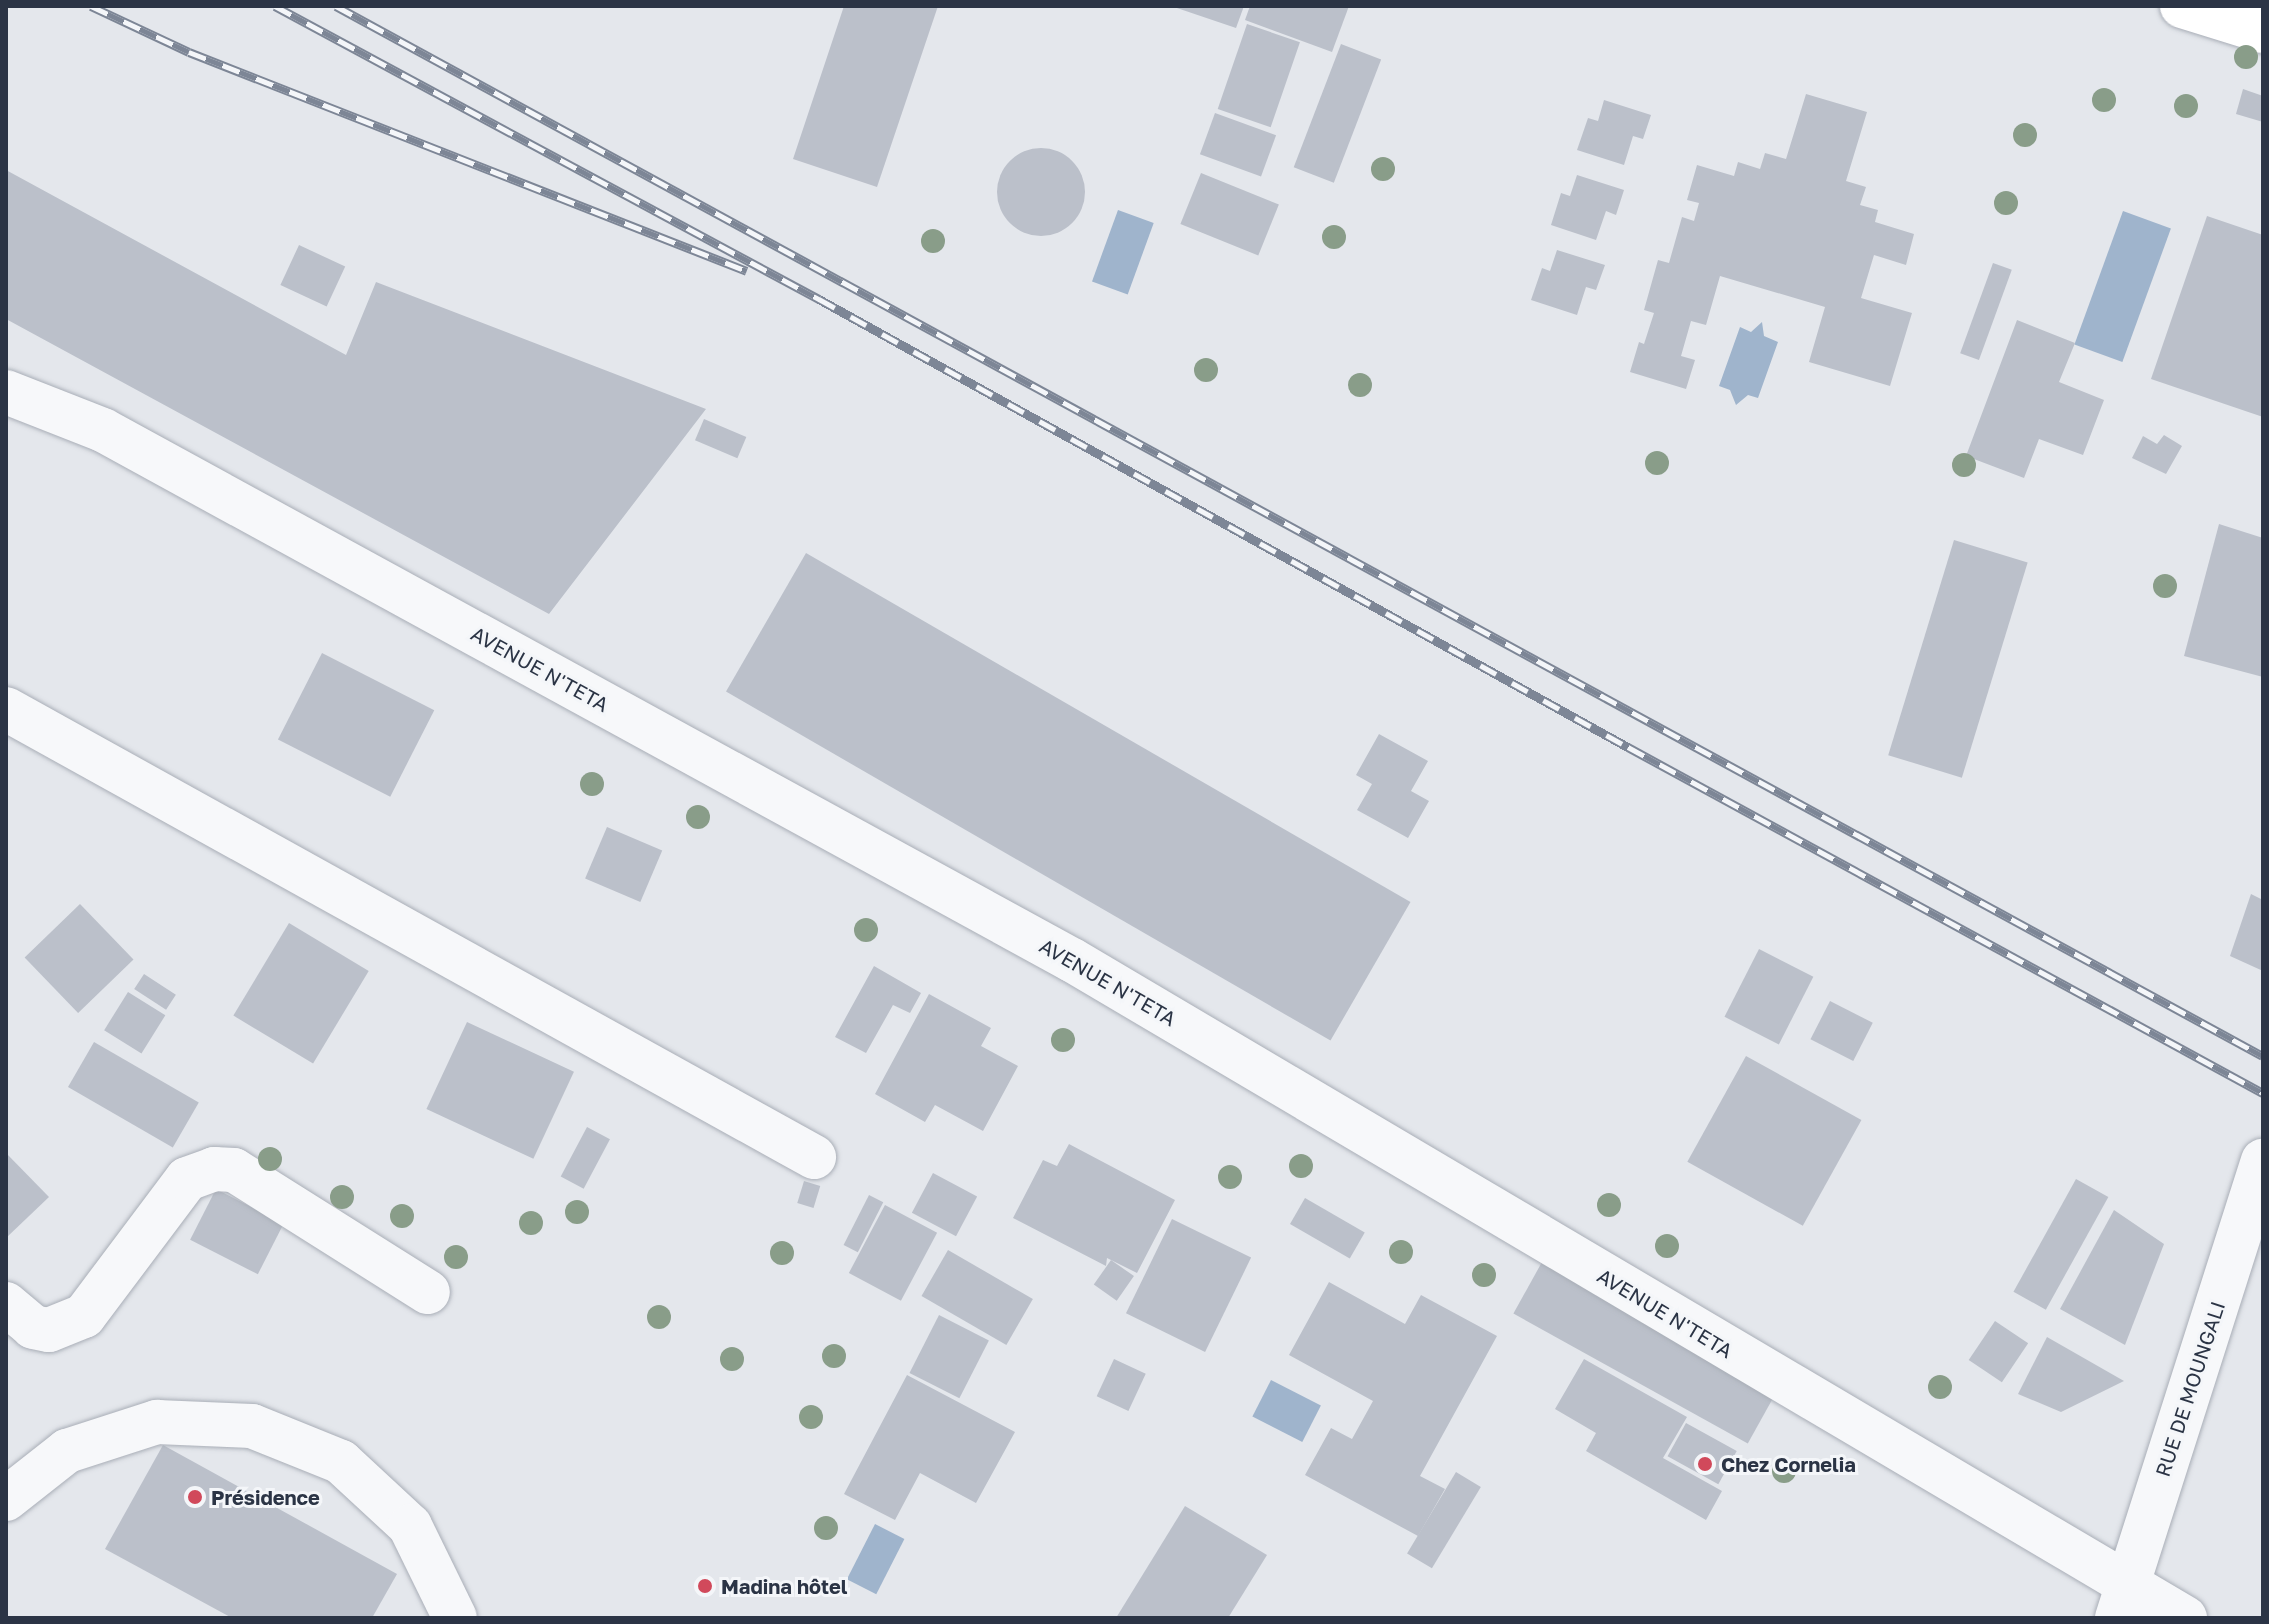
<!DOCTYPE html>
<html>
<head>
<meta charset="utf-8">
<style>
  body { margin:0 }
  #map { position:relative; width:2269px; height:1624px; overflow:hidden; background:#e4e7ec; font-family:"Golos Text",sans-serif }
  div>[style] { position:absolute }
  .water>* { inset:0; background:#9fb4cc; transform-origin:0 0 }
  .building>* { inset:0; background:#bbc0ca; transform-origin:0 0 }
  .round { border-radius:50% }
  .roads { filter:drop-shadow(0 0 2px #a9aeb7) drop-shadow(0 0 2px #a9aeb7) }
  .minor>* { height:44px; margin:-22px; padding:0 22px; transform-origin:22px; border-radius:22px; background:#f7f8fa }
  .major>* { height:44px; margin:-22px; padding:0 22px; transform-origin:22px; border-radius:22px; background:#fff }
  .rail>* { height:9px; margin-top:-4.5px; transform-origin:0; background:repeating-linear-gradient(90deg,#f4f6f9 0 18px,#7d8696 0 36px); box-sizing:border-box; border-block:2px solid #7d8696 }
  .trees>* { width:24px; height:24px; margin:-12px; border-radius:50%; background:#899d89 }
  .dots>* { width:22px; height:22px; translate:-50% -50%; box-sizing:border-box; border:4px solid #f4f6f9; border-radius:50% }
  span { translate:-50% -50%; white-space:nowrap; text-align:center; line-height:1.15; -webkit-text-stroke:6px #f4f6f9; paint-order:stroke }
  .street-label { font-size:20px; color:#2b3445 }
  .poi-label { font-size:20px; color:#2b3445; font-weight:700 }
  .left { translate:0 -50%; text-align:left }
  .frame { position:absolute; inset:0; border:8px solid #2b3445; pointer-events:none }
</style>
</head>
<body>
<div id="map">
  <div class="water">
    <div style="left:1118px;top:210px;width:38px;height:76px;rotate:20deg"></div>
    <div style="left:2123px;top:211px;width:51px;height:142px;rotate:20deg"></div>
    <div style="clip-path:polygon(1762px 322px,1764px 336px,1778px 342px,1758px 398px,1748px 395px,1736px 405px,1730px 390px,1719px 386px,1740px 327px,1751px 332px)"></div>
    <div style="left:1271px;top:1380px;width:56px;height:41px;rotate:27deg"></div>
    <div style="left:875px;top:1524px;width:33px;height:62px;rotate:27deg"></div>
  </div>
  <div class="building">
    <div style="clip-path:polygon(844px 6px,938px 6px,877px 187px,793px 159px)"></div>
    <div style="clip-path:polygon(1171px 6px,1244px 6px,1236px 28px)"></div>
    <div style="clip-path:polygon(1250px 6px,1349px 6px,1332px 52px,1245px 20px)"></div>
    <div style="left:1247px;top:24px;width:56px;height:90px;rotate:19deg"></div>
    <div style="left:1341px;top:44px;width:43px;height:132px;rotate:21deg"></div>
    <div style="clip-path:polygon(2243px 89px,2263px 96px,2263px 122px,2236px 114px)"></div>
    <div style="clip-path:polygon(1806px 94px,1867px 112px,1846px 181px,1866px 187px,1860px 205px,1878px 210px,1875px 222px,1914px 234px,1906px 265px,1874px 255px,1861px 298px,1912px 313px,1890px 386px,1809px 362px,1825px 307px,1720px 276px,1706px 325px,1691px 321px,1681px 356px,1695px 360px,1686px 389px,1630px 372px,1639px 342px,1644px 344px,1654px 313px,1644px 310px,1658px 260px,1669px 263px,1682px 217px,1694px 221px,1699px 203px,1687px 200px,1697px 165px,1734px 176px,1738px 162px,1760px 169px,1765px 153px,1786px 159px)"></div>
    <div style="clip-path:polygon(1604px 100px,1651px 115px,1643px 139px,1633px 136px,1624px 165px,1577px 150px,1588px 118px,1598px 121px)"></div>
    <div style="left:1215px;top:113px;width:65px;height:44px;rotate:20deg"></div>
    <div class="round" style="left:997px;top:148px;width:88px;height:88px"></div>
    <div style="clip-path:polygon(6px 170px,346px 355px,376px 282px,706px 409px,549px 614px,6px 319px)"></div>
    <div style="left:1201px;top:173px;width:84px;height:55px;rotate:22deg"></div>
    <div style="clip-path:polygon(1577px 175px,1624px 190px,1616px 215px,1606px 211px,1596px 240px,1551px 225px,1561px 193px,1570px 196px)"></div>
    <div style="clip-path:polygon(2207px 216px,2263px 235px,2263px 417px,2151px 379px)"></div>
    <div style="left:299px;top:245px;width:51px;height:44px;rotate:25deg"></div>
    <div style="clip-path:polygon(1557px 250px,1605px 265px,1596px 290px,1586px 287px,1577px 315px,1531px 300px,1542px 268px,1550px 271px)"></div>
    <div style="left:1993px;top:263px;width:20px;height:96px;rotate:20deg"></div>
    <div style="clip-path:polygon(2017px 320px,2075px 343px,2059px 382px,2104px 400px,2083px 455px,2039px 439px,2024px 478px,1966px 456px)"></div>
    <div style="left:704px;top:419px;width:46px;height:23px;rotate:23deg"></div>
    <div style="clip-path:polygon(2164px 435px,2182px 446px,2166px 474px,2132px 458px,2143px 436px,2157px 444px)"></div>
    <div style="clip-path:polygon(2219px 524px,2263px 538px,2263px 677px,2184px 656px)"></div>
    <div style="left:1954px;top:540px;width:77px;height:225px;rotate:17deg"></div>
    <div style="left:806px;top:553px;width:698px;height:160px;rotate:30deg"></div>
    <div style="left:322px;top:653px;width:126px;height:97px;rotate:27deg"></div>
    <div style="clip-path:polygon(1379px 734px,1428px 761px,1411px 791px,1429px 801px,1408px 838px,1357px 810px,1372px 784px,1356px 775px)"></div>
    <div style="left:607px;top:827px;width:60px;height:56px;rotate:23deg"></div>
    <div style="clip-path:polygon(2251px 894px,2263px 900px,2263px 971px,2230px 956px)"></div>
    <div style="left:80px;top:904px;width:77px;height:77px;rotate:46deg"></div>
    <div style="left:289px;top:923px;width:93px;height:108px;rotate:31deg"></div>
    <div style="left:1759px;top:949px;width:61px;height:76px;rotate:27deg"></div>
    <div style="clip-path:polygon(874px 966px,921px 993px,910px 1013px,893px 1005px,866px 1053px,835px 1037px)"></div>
    <div style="left:144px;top:974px;width:38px;height:18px;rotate:33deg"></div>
    <div style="left:128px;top:992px;width:44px;height:45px;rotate:32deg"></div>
    <div style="clip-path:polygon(929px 994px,991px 1028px,981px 1046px,1018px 1066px,983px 1131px,935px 1105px,925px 1122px,875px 1094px)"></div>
    <div style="left:1830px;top:1001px;width:48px;height:43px;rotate:27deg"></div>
    <div style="left:467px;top:1022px;width:118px;height:96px;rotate:25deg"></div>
    <div style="left:94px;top:1042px;width:121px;height:52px;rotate:30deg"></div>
    <div style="left:1746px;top:1056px;width:132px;height:121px;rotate:29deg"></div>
    <div style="left:587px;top:1127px;width:26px;height:56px;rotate:28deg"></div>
    <div style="clip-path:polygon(1069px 1144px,1175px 1200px,1137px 1273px,1107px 1258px,1106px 1266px,1013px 1218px,1043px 1160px,1057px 1166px)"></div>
    <div style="clip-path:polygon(6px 1153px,49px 1197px,6px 1238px)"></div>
    <div style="left:933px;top:1173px;width:50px;height:45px;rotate:28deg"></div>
    <div style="left:2076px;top:1179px;width:37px;height:129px;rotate:29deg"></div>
    <div style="left:804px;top:1181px;width:17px;height:23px;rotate:17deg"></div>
    <div style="left:216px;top:1189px;width:76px;height:57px;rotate:27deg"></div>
    <div style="left:869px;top:1195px;width:16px;height:56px;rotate:27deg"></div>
    <div style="left:1305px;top:1198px;width:69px;height:30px;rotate:30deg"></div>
    <div style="left:885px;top:1205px;width:59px;height:77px;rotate:28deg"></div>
    <div style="clip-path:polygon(2114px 1210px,2164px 1244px,2125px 1345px,2060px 1309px)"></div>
    <div style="left:1172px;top:1219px;width:88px;height:105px;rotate:26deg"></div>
    <div style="left:948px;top:1250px;width:98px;height:53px;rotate:30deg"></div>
    <div style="left:1111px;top:1260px;width:28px;height:30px;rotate:35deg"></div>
    <div style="left:1542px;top:1262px;width:268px;height:59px;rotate:29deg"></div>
    <div style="clip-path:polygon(1329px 1282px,1405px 1324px,1421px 1295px,1497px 1336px,1420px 1476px,1445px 1489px,1418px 1536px,1305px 1475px,1331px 1428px,1352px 1439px,1373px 1401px,1289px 1355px)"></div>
    <div style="left:939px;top:1315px;width:56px;height:65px;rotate:27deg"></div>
    <div style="left:1995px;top:1321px;width:40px;height:47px;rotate:34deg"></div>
    <div style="clip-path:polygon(2047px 1337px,2124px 1381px,2061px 1412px,2018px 1394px)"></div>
    <div style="left:1114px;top:1359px;width:35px;height:41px;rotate:25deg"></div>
    <div style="clip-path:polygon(1584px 1359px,1687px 1417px,1663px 1458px,1722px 1491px,1706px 1520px,1586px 1451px,1596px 1433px,1555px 1409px)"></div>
    <div style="clip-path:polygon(907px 1375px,1015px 1432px,976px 1503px,920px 1473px,895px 1520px,844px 1494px)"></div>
    <div style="left:1686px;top:1423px;width:58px;height:38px;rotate:29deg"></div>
    <div style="clip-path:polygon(163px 1445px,397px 1574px,372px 1618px,232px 1618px,105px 1549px)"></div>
    <div style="left:1456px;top:1472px;width:29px;height:95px;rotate:31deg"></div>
    <div style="clip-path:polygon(1185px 1506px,1267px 1555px,1228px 1618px,1116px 1618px)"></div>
  </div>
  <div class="roads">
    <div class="minor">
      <div style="left:6px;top:392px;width:104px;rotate:21.4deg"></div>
      <div style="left:103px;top:430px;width:1104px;rotate:28.68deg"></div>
      <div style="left:1072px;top:960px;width:1293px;rotate:30.59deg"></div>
      <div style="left:6px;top:709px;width:924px;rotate:29.01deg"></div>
      <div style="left:6px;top:1304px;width:35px;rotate:40deg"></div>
      <div style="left:33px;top:1327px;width:16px;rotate:11deg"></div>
      <div style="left:49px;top:1330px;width:38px;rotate:-22deg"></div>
      <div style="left:84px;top:1316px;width:171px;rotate:-53.1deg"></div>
      <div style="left:187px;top:1179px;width:29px;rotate:-20deg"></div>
      <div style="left:214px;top:1169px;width:20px;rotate:3deg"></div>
      <div style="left:234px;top:1170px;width:229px;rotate:32.2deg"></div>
      <div style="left:6px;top:1499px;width:78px;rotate:-38.2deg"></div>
      <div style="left:67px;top:1451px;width:95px;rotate:-17.9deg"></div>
      <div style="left:157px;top:1422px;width:95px;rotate:2.4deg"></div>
      <div style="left:252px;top:1426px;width:96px;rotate:22deg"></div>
      <div style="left:341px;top:1462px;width:94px;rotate:42.8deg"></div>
      <div style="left:410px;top:1526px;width:102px;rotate:63.9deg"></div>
      <div style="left:2117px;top:1618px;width:480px;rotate:-72.3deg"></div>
    </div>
    <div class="major">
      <div style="left:2182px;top:6px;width:85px;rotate:17.2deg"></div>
    </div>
  </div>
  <div class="rail">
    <div style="left:91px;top:6px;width:108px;rotate:25.1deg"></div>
    <div style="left:189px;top:52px;width:599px;rotate:21.43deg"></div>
    <div style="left:275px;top:6px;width:618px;rotate:28.31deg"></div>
    <div style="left:819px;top:299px;width:925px;rotate:28.98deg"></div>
    <div style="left:1628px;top:747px;width:723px;rotate:28.59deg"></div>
    <div style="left:336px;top:6px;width:2194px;rotate:28.59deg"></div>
  </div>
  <div class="trees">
    <div style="left:2246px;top:57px"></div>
    <div style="left:2104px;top:100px"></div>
    <div style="left:2186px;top:106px"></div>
    <div style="left:2025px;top:135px"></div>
    <div style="left:1383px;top:169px"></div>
    <div style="left:2006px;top:203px"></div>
    <div style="left:1334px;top:237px"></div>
    <div style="left:933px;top:241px"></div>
    <div style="left:1206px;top:370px"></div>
    <div style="left:1360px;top:385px"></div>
    <div style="left:1657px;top:463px"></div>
    <div style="left:1964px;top:465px"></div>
    <div style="left:2165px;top:586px"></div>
    <div style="left:592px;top:784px"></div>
    <div style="left:698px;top:817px"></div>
    <div style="left:866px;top:930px"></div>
    <div style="left:1063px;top:1040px"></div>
    <div style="left:270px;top:1159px"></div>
    <div style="left:1301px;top:1166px"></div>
    <div style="left:1230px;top:1177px"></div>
    <div style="left:342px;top:1197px"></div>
    <div style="left:1609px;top:1205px"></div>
    <div style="left:577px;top:1212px"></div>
    <div style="left:402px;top:1216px"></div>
    <div style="left:531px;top:1223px"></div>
    <div style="left:1667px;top:1246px"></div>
    <div style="left:1401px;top:1252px"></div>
    <div style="left:782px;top:1253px"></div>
    <div style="left:456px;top:1257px"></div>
    <div style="left:1484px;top:1275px"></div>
    <div style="left:659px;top:1317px"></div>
    <div style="left:834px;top:1356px"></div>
    <div style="left:732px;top:1359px"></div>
    <div style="left:1940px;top:1387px"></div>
    <div style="left:811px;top:1417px"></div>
    <div style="left:1784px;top:1471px"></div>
    <div style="left:826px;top:1528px"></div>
  </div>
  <div class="dots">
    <div style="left:1705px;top:1464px;background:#d1495b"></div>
    <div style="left:195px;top:1497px;background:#d1495b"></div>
    <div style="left:705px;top:1586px;background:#d1495b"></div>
  </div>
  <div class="street-label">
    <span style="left:540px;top:669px;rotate:29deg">AVENUE N'TETA</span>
    <span style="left:1108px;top:982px;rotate:30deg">AVENUE N'TETA</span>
    <span style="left:1665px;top:1313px;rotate:31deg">AVENUE N'TETA</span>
    <span style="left:2190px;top:1389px;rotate:-72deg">RUE DE MOUNGALI</span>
  </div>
  <div class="poi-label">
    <span class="left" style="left:1721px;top:1464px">Chez Cornelia</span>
    <span class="left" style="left:211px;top:1497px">Présidence</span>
    <span class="left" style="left:721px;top:1586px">Madina hôtel</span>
  </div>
  <div class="frame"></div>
</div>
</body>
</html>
